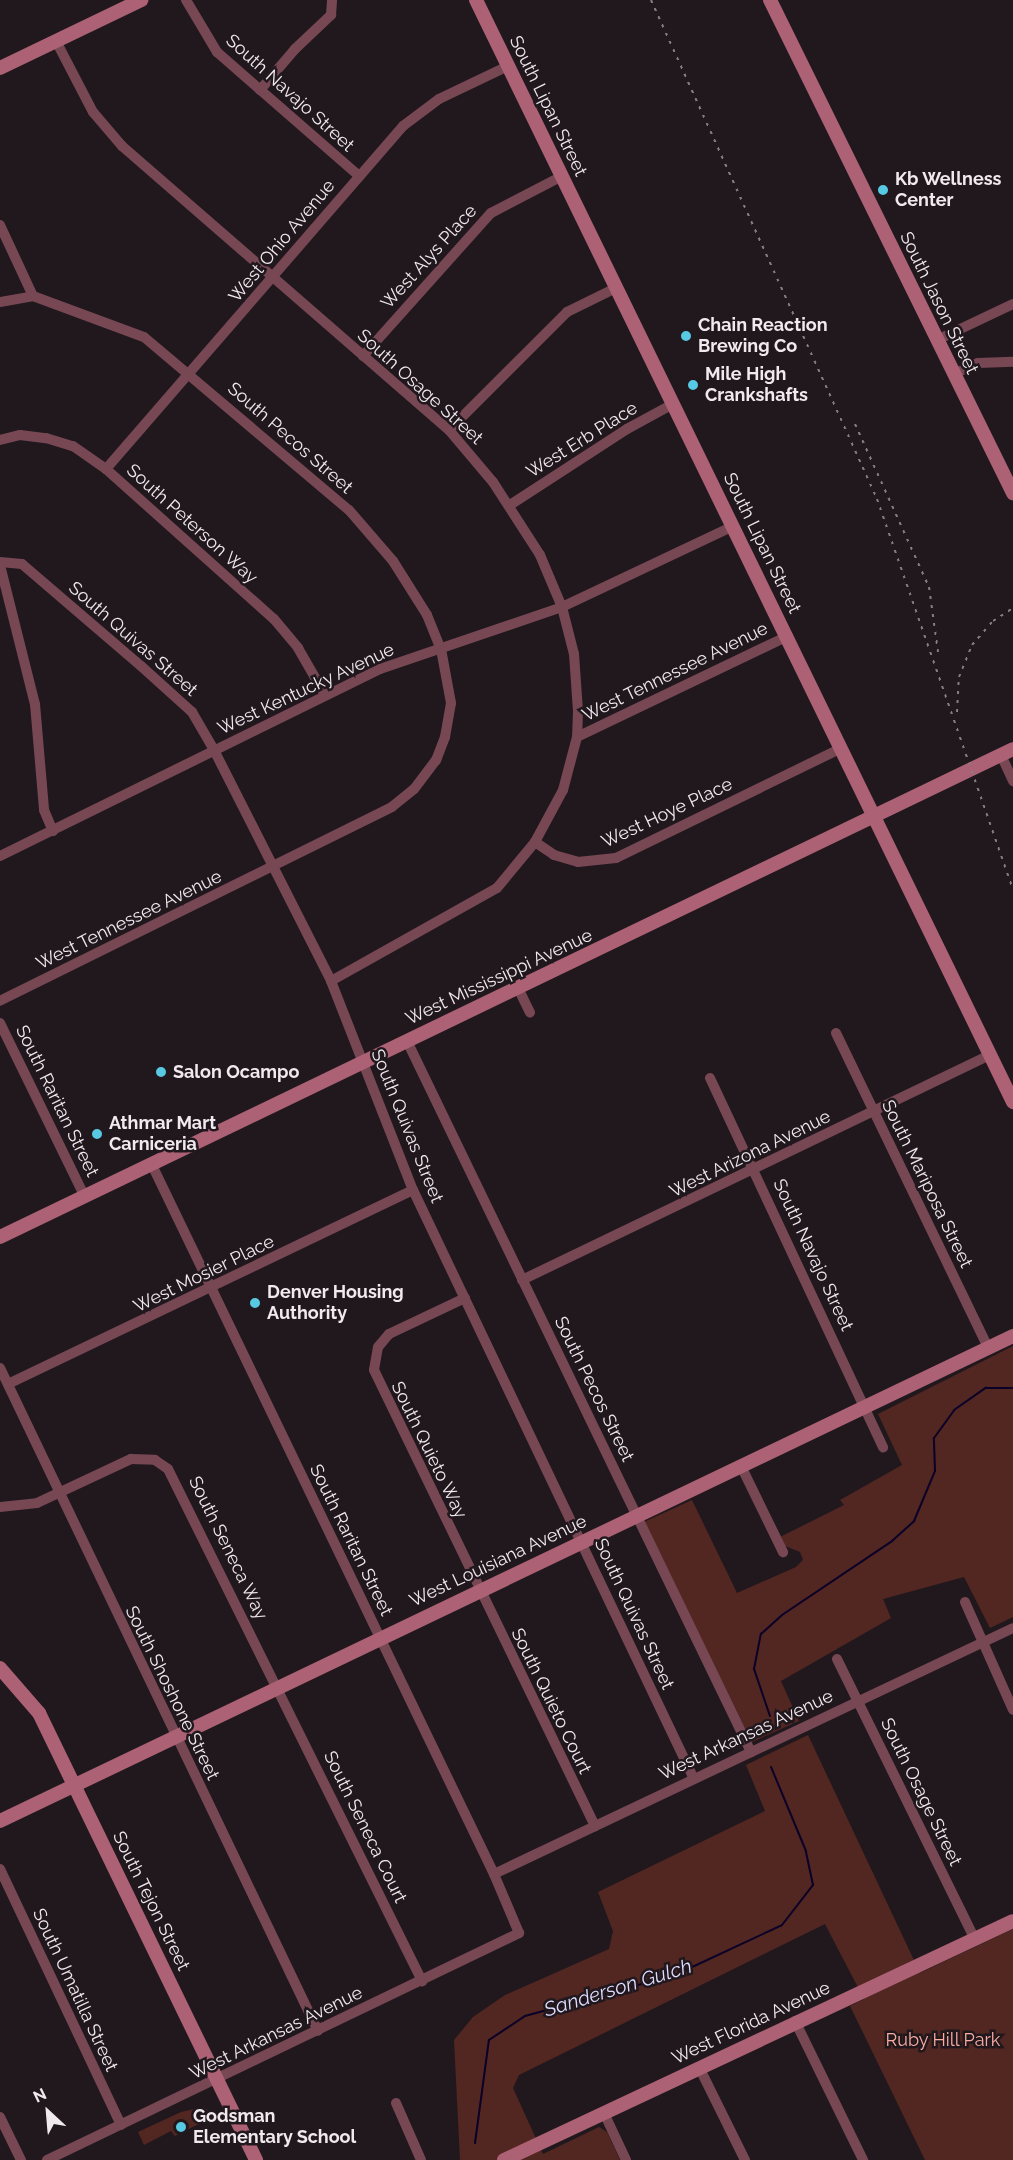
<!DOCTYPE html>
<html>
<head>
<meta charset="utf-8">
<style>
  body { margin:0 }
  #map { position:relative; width:1013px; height:2160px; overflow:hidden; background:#21181e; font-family:Raleway,sans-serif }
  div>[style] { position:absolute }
  .green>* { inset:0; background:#522621 }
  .stream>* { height:2px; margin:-1px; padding:0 1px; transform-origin:1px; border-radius:1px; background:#0a0028 }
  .street>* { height:10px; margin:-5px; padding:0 5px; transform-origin:5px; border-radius:5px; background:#774854 }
  .secondary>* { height:14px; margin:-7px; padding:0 7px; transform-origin:7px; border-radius:7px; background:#ac6175 }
  .rail>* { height:2px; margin-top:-1px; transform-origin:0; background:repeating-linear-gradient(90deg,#857d83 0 3px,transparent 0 9px) }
  .dots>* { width:16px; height:16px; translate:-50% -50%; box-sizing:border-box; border:3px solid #21181e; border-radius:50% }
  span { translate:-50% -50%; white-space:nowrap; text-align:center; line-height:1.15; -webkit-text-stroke:5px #21181e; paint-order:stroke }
  .street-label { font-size:18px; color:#f0e9ee }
  .poi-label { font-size:18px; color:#f0e9ee; font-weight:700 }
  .left { translate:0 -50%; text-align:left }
  .park-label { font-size:18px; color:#faaca1 }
  .water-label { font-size:20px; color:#dfdcff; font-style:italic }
  .north { position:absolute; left:18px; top:2082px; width:60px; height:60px; -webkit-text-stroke:4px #21181e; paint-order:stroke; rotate:334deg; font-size:16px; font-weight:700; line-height:24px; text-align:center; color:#f0e9ee }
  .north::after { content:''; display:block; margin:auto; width:21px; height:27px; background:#f0e9ee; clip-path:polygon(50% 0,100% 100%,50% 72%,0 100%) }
</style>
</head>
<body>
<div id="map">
  <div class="green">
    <div style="clip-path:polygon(1013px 1346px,1013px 1617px,990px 1628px,964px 1577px,883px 1599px,891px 1618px,781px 1681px,799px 1721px,752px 1742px,644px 1522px,692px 1500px,737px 1593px,796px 1567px,803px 1560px,800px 1552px,785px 1546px,780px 1537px,844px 1505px,840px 1500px,902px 1465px,878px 1414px)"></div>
    <div style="clip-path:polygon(808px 1735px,920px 1973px,1013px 1929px,1013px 2160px,925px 2160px,850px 2006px,864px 1999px,825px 1924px,519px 2075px,513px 2088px,543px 2154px,599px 2127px,607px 2132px,620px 2160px,460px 2160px,454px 2040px,473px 2017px,505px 1995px,609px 1949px,613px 1931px,598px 1892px,765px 1811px,746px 1765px)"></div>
    <div style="clip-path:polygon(203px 2107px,208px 2110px,209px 2119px,175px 2136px,171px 2131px,144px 2145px,138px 2132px,181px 2112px)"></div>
  </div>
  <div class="stream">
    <div style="left:770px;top:1716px;width:50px;rotate:-108.8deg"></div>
    <div style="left:754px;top:1669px;width:36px;rotate:-79deg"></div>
    <div style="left:761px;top:1634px;width:28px;rotate:-42deg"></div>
    <div style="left:782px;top:1615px;width:133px;rotate:-33.9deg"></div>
    <div style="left:892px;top:1541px;width:30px;rotate:-42deg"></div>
    <div style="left:914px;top:1521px;width:54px;rotate:-67.2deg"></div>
    <div style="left:935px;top:1471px;width:33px;rotate:-92deg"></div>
    <div style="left:934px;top:1438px;width:34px;rotate:-54deg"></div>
    <div style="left:954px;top:1410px;width:39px;rotate:-35deg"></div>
    <div style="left:986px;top:1388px;width:27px"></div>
    <div style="left:475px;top:2143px;width:104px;rotate:-82.3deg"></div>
    <div style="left:489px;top:2040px;width:43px;rotate:-33.7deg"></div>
    <div style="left:525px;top:2016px;width:156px;rotate:-15.3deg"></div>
    <div style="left:675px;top:1975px;width:118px;rotate:-25deg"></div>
    <div style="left:782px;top:1925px;width:51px;rotate:-52.2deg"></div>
    <div style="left:813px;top:1885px;width:35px;rotate:-102deg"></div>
    <div style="left:806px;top:1851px;width:91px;rotate:-112.6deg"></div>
  </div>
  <div class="street">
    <div style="left:186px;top:0;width:61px;rotate:59.2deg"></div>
    <div style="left:217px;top:52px;width:189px;rotate:41.1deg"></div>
    <div style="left:56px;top:41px;width:80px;rotate:62.5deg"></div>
    <div style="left:93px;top:112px;width:45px;rotate:49.5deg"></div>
    <div style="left:122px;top:146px;width:433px;rotate:41deg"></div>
    <div style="left:449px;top:430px;width:68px;rotate:49.8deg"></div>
    <div style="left:493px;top:482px;width:87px;rotate:57.2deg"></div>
    <div style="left:540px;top:555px;width:56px;rotate:67.1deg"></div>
    <div style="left:562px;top:607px;width:49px;rotate:75.7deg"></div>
    <div style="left:574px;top:654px;width:57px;rotate:86deg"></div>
    <div style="left:578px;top:711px;width:26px;rotate:92deg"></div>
    <div style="left:577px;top:737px;width:55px;rotate:104.8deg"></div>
    <div style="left:563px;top:790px;width:59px;rotate:118.3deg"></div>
    <div style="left:260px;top:90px;width:54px;rotate:-49.5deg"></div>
    <div style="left:295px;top:49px;width:50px;rotate:-43.4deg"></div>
    <div style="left:331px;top:15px;width:15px;rotate:-86deg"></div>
    <div style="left:0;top:225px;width:78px;rotate:65.1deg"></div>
    <div style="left:33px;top:296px;width:118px;rotate:20.3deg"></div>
    <div style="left:144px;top:337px;width:268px;rotate:40.2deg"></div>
    <div style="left:349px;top:510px;width:67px;rotate:49.2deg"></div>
    <div style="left:393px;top:561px;width:64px;rotate:57.8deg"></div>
    <div style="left:427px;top:615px;width:37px;rotate:68deg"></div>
    <div style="left:441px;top:649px;width:55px;rotate:79.5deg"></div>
    <div style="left:451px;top:703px;width:35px;rotate:100deg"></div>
    <div style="left:445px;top:737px;width:25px;rotate:111deg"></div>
    <div style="left:436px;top:760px;width:36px;rotate:127deg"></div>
    <div style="left:414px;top:789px;width:28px;rotate:141deg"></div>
    <div style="left:392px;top:807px;width:437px;rotate:153.7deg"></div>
    <div style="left:0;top:302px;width:34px;rotate:-10deg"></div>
    <div style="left:937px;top:340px;width:84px;rotate:-25.3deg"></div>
    <div style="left:363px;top:356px;width:192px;rotate:-48.2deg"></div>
    <div style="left:491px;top:213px;width:80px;rotate:-27.5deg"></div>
    <div style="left:954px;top:374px;width:26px;rotate:-25deg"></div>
    <div style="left:978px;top:363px;width:35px;rotate:-2deg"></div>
    <div style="left:449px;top:430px;width:167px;rotate:-45deg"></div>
    <div style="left:567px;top:312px;width:55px;rotate:-26.1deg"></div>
    <div style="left:0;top:440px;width:21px;rotate:-14deg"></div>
    <div style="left:20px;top:435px;width:26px;rotate:7deg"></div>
    <div style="left:46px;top:438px;width:28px;rotate:17deg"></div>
    <div style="left:73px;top:446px;width:40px;rotate:34.9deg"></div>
    <div style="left:106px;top:469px;width:225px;rotate:41.8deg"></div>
    <div style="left:274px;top:619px;width:38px;rotate:50deg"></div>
    <div style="left:298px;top:648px;width:54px;rotate:60.1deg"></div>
    <div style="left:106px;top:469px;width:454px;rotate:-49.1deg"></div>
    <div style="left:403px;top:126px;width:45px;rotate:-36.9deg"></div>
    <div style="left:439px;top:99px;width:76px;rotate:-25.6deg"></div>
    <div style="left:510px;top:505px;width:140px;rotate:-33deg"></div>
    <div style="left:627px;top:429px;width:52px;rotate:-28.5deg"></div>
    <div style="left:0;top:562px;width:22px;rotate:5deg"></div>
    <div style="left:22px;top:564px;width:157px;rotate:40.6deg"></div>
    <div style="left:141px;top:666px;width:69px;rotate:42deg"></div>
    <div style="left:192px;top:712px;width:44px;rotate:59.9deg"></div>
    <div style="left:214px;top:750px;width:259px;rotate:63.1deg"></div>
    <div style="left:331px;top:981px;width:225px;rotate:68.6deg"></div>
    <div style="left:413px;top:1190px;width:650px;rotate:64.5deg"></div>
    <div style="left:0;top:565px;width:143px;rotate:75.9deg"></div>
    <div style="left:35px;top:704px;width:106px;rotate:85.1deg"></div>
    <div style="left:44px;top:810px;width:23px;rotate:67deg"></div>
    <div style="left:577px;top:737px;width:234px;rotate:-25.6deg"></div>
    <div style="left:1001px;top:755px;width:29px;rotate:65deg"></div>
    <div style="left:0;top:856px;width:424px;rotate:-26.2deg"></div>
    <div style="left:380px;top:669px;width:192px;rotate:-18.8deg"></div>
    <div style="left:562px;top:607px;width:189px;rotate:-25.3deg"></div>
    <div style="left:331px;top:981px;width:190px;rotate:-29.3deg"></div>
    <div style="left:497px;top:888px;width:60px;rotate:-50.4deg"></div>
    <div style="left:535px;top:842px;width:23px;rotate:34deg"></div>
    <div style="left:554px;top:855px;width:25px;rotate:16deg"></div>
    <div style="left:578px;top:862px;width:38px;rotate:-6deg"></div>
    <div style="left:616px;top:858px;width:251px;rotate:-26deg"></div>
    <div style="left:519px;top:990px;width:25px;rotate:64deg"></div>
    <div style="left:0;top:1023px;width:191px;rotate:64deg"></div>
    <div style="left:836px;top:1033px;width:350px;rotate:64.2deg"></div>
    <div style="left:407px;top:1041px;width:790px;rotate:64.18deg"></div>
    <div style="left:710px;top:1078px;width:408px;rotate:64.9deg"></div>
    <div style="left:522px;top:1280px;width:519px;rotate:-25.68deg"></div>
    <div style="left:465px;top:1298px;width:84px;rotate:154.7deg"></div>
    <div style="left:389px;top:1334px;width:17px;rotate:130deg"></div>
    <div style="left:378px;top:1347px;width:23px;rotate:100deg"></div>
    <div style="left:374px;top:1370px;width:507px;rotate:64.14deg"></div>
    <div style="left:0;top:1368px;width:735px;rotate:64.38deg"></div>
    <div style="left:8px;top:1384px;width:449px;rotate:-25.6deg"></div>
    <div style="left:741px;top:1466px;width:96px;rotate:64deg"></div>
    <div style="left:0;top:1507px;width:37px;rotate:-6deg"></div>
    <div style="left:37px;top:1503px;width:104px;rotate:-25.1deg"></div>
    <div style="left:131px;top:1459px;width:24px;rotate:2deg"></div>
    <div style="left:155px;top:1460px;width:16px;rotate:35deg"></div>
    <div style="left:168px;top:1469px;width:572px;rotate:63.61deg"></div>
    <div style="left:965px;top:1602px;width:118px;rotate:66deg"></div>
    <div style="left:837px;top:1659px;width:312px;rotate:63.8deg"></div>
    <div style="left:0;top:1869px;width:283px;rotate:64.7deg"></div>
    <div style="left:494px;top:1874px;width:574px;rotate:-25.36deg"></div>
    <div style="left:795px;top:2021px;width:155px;rotate:63.9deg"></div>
    <div style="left:699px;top:2067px;width:104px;rotate:63.7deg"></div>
    <div style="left:396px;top:2103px;width:62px;rotate:66.3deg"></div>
    <div style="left:604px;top:2113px;width:52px;rotate:64.9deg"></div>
    <div style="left:0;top:2117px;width:48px;rotate:64deg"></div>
    <div style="left:47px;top:2160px;width:524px;rotate:-25.68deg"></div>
    <div style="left:519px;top:1933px;width:64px;rotate:-113deg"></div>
    <div style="left:494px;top:1874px;width:789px;rotate:-115.75deg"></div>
  </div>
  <div class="secondary">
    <div style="left:476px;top:0;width:1226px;rotate:64.02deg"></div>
    <div style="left:770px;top:0;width:550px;rotate:63.76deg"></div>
    <div style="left:0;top:68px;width:157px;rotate:-25.7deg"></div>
    <div style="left:0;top:1237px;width:1124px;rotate:-25.72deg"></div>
    <div style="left:0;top:1668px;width:60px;rotate:49.1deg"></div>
    <div style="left:39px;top:1713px;width:497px;rotate:64.1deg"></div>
    <div style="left:0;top:1821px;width:1123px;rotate:-25.58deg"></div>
    <div style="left:504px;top:2160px;width:562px;rotate:-25.15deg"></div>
  </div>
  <div class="rail">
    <div style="left:651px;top:0;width:548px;rotate:65.63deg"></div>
    <div style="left:877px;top:499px;width:413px;rotate:70.8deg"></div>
    <div style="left:855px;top:424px;width:179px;rotate:65.6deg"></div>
    <div style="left:929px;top:587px;width:66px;rotate:82.1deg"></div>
    <div style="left:957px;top:712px;width:35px;rotate:-87deg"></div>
    <div style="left:959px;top:677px;width:35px;rotate:-68deg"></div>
    <div style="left:972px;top:645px;width:32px;rotate:-49deg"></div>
    <div style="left:993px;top:621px;width:24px;rotate:-33deg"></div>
  </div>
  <div class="dots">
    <div style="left:883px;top:190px;background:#57c9e2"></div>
    <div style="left:686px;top:336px;background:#57c9e2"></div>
    <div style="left:693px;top:385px;background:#57c9e2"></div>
    <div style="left:161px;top:1072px;background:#57c9e2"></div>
    <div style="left:97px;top:1134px;background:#57c9e2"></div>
    <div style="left:255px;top:1303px;background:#57c9e2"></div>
    <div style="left:181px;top:2127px;background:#57c9e2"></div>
  </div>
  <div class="street-label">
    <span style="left:290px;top:93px;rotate:42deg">South Navajo Street</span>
    <span style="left:548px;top:106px;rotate:64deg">South Lipan Street</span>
    <span style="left:282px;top:241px;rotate:-50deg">West Ohio Avenue</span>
    <span style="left:429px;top:257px;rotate:-48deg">West Alys Place</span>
    <span style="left:939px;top:303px;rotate:64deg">South Jason Street</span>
    <span style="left:420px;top:387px;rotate:42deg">South Osage Street</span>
    <span style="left:290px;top:438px;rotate:41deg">South Pecos Street</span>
    <span style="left:582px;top:440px;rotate:-32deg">West Erb Place</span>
    <span style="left:192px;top:524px;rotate:42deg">South Peterson Way</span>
    <span style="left:762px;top:543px;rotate:64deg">South Lipan Street</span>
    <span style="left:133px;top:639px;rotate:41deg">South Quivas Street</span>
    <span style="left:675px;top:672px;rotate:-26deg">West Tennessee Avenue</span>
    <span style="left:306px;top:689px;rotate:-25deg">West Kentucky Avenue</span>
    <span style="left:667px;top:813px;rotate:-25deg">West Hoye Place</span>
    <span style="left:129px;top:920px;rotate:-26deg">West Tennessee Avenue</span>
    <span style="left:499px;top:977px;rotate:-25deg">West Mississippi Avenue</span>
    <span style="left:57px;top:1101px;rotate:64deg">South Raritan Street</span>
    <span style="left:407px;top:1126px;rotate:68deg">South Quivas Street</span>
    <span style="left:750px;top:1154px;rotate:-26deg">West Arizona Avenue</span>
    <span style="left:927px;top:1184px;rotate:64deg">South Mariposa Street</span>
    <span style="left:813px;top:1255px;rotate:65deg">South Navajo Street</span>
    <span style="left:204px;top:1274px;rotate:-26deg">West Mosier Place</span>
    <span style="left:594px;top:1389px;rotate:64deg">South Pecos Street</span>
    <span style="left:429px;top:1450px;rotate:64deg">South Quieto Way</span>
    <span style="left:351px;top:1540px;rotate:64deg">South Raritan Street</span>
    <span style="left:228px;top:1548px;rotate:64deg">South Seneca Way</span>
    <span style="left:498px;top:1561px;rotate:-25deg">West Louisiana Avenue</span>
    <span style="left:634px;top:1614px;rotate:65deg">South Quivas Street</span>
    <span style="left:172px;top:1693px;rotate:64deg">South Shoshone Street</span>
    <span style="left:551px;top:1701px;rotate:64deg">South Quieto Court</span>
    <span style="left:746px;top:1735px;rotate:-25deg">West Arkansas Avenue</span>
    <span style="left:921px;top:1792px;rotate:64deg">South Osage Street</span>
    <span style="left:365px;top:1827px;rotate:64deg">South Seneca Court</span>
    <span style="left:151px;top:1901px;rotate:64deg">South Tejon Street</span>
    <span style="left:75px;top:1990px;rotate:65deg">South Umatilla Street</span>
    <span style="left:751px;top:2023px;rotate:-25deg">West Florida Avenue</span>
    <span style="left:276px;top:2033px;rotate:-26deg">West Arkansas Avenue</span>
  </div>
  <div class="poi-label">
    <span class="left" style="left:895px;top:190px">Kb Wellness<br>Center</span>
    <span class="left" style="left:698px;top:336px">Chain Reaction<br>Brewing Co</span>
    <span class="left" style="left:705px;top:385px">Mile High<br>Crankshafts</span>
    <span class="left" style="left:173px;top:1072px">Salon Ocampo</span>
    <span class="left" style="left:109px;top:1134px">Athmar Mart<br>Carniceria</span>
    <span class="left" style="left:267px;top:1303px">Denver Housing<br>Authority</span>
    <span class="left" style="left:193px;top:2127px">Godsman<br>Elementary School</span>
  </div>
  <div class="park-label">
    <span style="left:943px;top:2040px">Ruby Hill Park</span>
  </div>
  <div class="water-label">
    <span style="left:618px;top:1988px;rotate:-17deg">Sanderson Gulch</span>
  </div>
  <div class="north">N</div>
</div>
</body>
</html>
